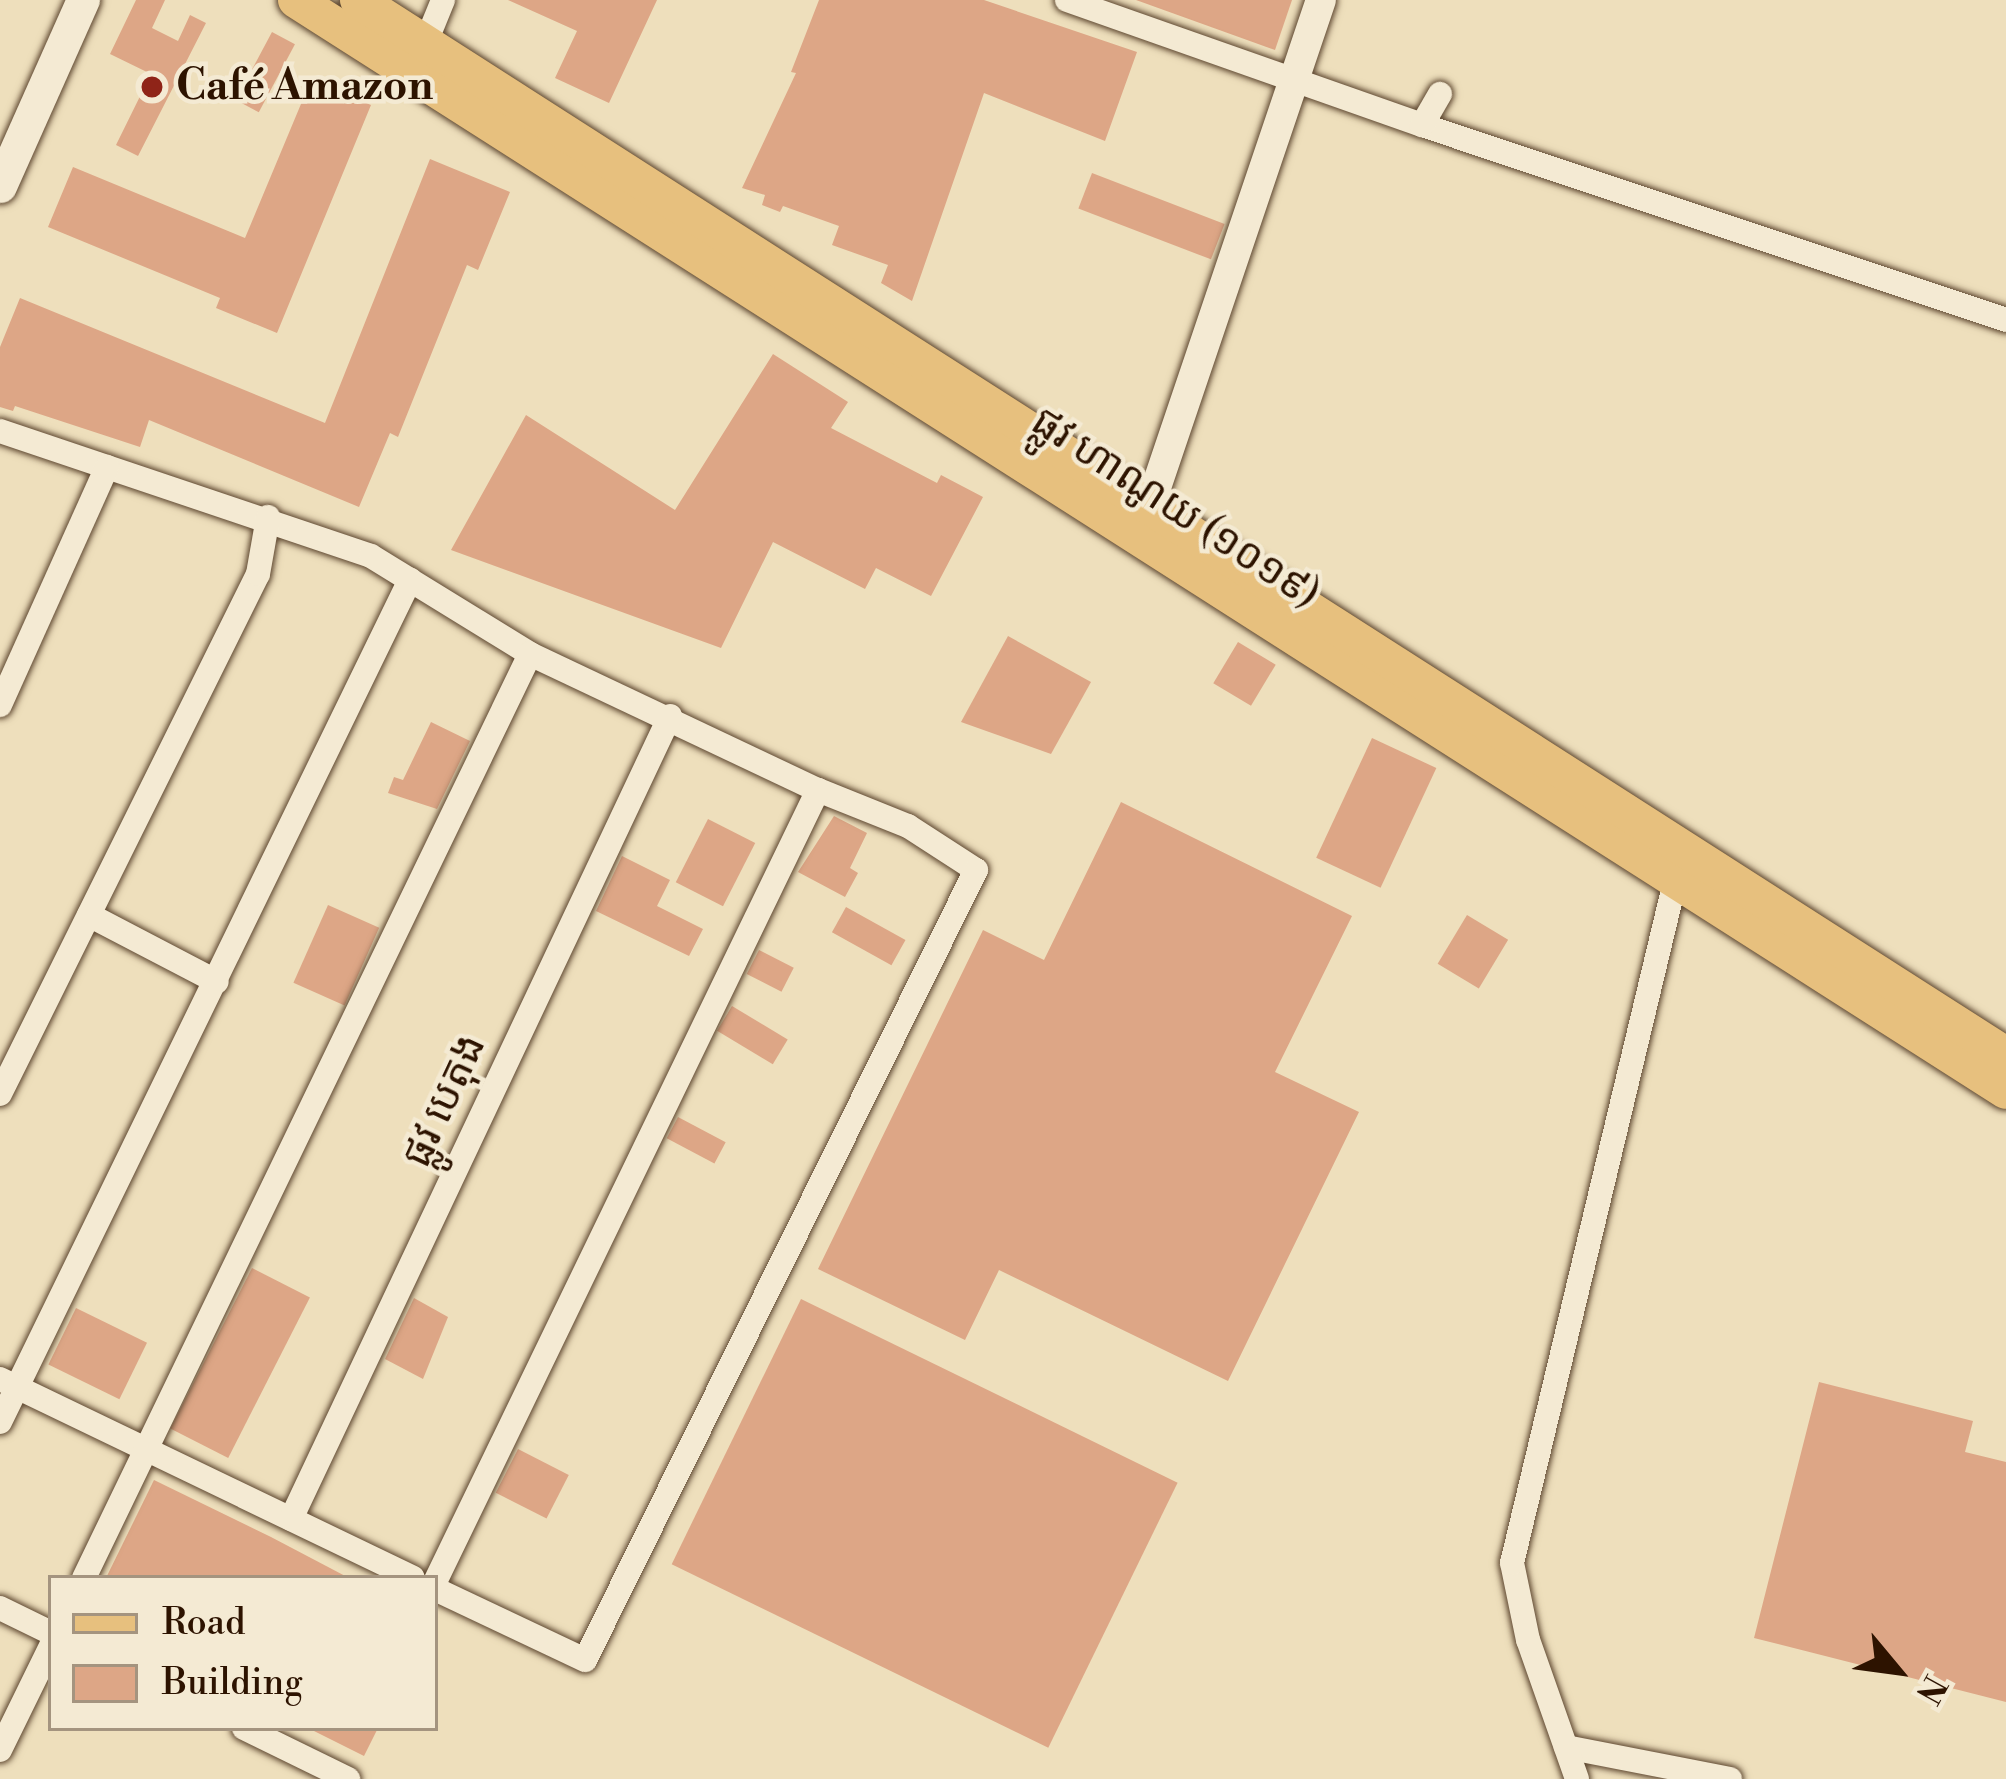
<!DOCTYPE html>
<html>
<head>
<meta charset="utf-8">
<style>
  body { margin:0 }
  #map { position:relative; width:2006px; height:1779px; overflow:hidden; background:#eedfbc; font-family:"Libre Bodoni","Noto Sans Khmer",serif }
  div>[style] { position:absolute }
  .building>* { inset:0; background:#dda686; transform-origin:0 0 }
  .roads { filter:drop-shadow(0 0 3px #5d462f) drop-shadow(0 0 3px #5d462f) }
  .minor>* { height:24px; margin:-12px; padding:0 12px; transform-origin:12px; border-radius:12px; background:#f4ead3 }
  .tertiary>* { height:30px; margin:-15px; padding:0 15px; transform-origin:15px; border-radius:15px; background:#f4ead3 }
  .secondary>* { height:33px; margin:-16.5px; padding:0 16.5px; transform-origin:16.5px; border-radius:16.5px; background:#f4ead3 }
  .primary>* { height:36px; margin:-18px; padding:0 18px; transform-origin:18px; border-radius:18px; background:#e7c07e }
  .dots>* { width:33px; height:33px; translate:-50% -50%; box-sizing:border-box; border:6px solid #f4ead3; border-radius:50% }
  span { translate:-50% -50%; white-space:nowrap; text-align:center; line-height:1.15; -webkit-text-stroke:9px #f4ead3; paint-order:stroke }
  .poi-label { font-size:42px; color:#2d1300; font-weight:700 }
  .left { translate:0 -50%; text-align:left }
  .street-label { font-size:42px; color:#2d1300 }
  .legend { position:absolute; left:48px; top:1575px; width:390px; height:156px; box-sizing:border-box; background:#f4ead3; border:3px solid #a4947f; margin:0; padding:15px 21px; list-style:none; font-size:36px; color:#2d1300 }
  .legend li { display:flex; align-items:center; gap:24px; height:60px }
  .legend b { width:60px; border:3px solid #a4947f }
  .north { position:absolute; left:1838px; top:1611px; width:120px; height:120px; -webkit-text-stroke:9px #f4ead3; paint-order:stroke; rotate:119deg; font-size:33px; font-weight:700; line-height:48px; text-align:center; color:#2d1300 }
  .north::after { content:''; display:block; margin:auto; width:42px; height:54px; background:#2d1300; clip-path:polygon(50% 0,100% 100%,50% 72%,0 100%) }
</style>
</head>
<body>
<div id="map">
  <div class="building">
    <div style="clip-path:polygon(136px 0,165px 0,152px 28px,178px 41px,190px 15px,206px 23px,138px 156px,116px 145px,151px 74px,110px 54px)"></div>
    <div style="clip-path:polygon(508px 0,657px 0,609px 103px,555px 78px,577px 31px)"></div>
    <div style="clip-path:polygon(819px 0,984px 0,1137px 52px,1105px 141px,984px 93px,912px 301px,881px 283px,888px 265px,832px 245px,839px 226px,783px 206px,780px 212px,762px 205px,765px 195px,742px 188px,796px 73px,791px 72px)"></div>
    <div style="clip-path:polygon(1136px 0,1292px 0,1275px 50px)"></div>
    <div style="left:272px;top:32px;width:26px;height:77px;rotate:28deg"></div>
    <div style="clip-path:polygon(311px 80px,371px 105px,277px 333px,216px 308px,220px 298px,48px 227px,73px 167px,245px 238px)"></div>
    <div style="clip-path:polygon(430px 159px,510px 192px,478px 270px,467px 265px,398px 437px,390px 433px,359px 507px,149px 420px,140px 447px,15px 406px,13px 411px,0 407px,0 347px,20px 298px,325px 423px)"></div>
    <div style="left:1092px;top:173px;width:142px;height:38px;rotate:21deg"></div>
    <div style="clip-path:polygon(773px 354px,848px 402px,831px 428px,937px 483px,941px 475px,983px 497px,931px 596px,876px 568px,865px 589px,773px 542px,721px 648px,451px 550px,526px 415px,675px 510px)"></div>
    <div style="clip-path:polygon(1008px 636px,1091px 682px,1051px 754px,961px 722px)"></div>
    <div style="left:1238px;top:642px;width:44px;height:48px;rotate:31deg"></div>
    <div style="clip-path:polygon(431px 722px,470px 741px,437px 809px,388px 793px,394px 777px,403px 780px)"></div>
    <div style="left:1372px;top:738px;width:71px;height:132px;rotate:25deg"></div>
    <div style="clip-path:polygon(1121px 802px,1352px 916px,1275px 1072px,1359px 1112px,1228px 1381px,999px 1270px,965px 1340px,818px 1269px,983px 930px,1044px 960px)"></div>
    <div style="clip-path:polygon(834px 816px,867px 833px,850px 868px,858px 873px,845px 897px,798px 872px)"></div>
    <div style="left:708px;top:819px;width:53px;height:71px;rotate:27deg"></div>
    <div style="clip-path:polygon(622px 856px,670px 880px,657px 906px,703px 929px,689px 956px,596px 911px)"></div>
    <div style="left:328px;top:905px;width:56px;height:85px;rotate:24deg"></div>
    <div style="left:846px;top:907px;width:68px;height:29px;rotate:29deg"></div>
    <div style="left:1467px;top:915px;width:48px;height:57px;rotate:31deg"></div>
    <div style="left:759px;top:950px;width:39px;height:27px;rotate:27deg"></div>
    <div style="left:732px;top:1006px;width:65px;height:29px;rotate:31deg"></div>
    <div style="left:678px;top:1117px;width:54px;height:24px;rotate:28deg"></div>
    <div style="left:252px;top:1268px;width:65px;height:180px;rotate:27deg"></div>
    <div style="clip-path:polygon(414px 1298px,448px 1317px,423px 1379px,385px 1359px)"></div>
    <div style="left:801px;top:1299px;width:419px;height:295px;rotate:26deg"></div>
    <div style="left:76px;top:1308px;width:79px;height:63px;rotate:26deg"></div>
    <div style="clip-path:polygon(1819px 1382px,1973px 1421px,1965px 1452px,2006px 1462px,2006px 1702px,1754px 1638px)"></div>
    <div style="left:518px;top:1449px;width:57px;height:49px;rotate:27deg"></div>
    <div style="clip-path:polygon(154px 1480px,271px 1537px,349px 1578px,106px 1578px)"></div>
    <div style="clip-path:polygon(308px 1728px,378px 1728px,364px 1756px)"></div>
  </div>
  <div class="roads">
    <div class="minor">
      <div style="left:1067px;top:0;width:376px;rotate:19.4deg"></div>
      <div style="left:1422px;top:125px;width:616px;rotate:18.46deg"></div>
      <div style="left:421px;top:54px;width:58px;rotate:-67.8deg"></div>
      <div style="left:1422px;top:125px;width:36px;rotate:-60deg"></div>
      <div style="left:0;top:431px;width:391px;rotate:18.6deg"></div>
      <div style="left:371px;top:556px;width:187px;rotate:31.6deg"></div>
      <div style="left:530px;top:654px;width:318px;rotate:25.3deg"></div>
      <div style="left:818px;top:790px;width:97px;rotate:21.8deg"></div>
      <div style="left:908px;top:826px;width:81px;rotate:32.9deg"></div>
      <div style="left:976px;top:870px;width:881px;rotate:116.33deg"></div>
      <div style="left:585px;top:1660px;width:166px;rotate:-154.7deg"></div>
      <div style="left:0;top:705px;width:261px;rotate:-65.8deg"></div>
      <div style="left:89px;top:915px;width:144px;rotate:27.6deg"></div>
      <div style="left:0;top:1094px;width:580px;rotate:-63.61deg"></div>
      <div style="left:258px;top:574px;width:58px;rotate:-80deg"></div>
      <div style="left:0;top:1379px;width:458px;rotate:25.7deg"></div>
      <div style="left:0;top:1422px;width:937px;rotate:-64.04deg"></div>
      <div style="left:291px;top:1519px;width:888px;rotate:-64.73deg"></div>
      <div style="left:84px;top:1578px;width:1026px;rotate:-64.23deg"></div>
      <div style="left:435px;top:1582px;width:880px;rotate:-64.19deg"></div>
      <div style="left:0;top:1608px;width:57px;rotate:26.1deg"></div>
      <div style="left:244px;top:1728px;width:116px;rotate:26.1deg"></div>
      <div style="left:1566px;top:1747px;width:167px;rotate:11deg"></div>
      <div style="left:0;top:1750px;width:116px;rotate:-63.9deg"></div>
      <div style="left:1577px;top:1779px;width:147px;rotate:-109.4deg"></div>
      <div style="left:1528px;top:1640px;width:79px;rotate:-101.7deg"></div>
      <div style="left:1512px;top:1563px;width:714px;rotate:-76.55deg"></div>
    </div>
    <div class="tertiary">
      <div style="left:1142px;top:529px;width:558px;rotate:-71.31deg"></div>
    </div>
    <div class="secondary">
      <div style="left:0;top:186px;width:204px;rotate:-66deg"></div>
    </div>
    <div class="primary">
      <div style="left:296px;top:0;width:2028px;rotate:32.54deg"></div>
      <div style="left:358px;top:0;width:1957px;rotate:32.63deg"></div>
    </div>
  </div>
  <div class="dots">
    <div style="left:152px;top:87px;background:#8f2418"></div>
  </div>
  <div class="poi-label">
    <span class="left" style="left:176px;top:87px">Café Amazon</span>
  </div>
  <div class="street-label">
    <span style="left:1175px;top:509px;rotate:33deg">ផ្លូវ ហាណូយ (១០១៩)</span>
    <span style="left:445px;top:1101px;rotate:-65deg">ផ្លូវ បេតុង</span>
  </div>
  <ul class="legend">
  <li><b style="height:15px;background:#e7c07e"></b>Road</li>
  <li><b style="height:33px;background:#dda686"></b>Building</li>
  </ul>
  <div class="north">N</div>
</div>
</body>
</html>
